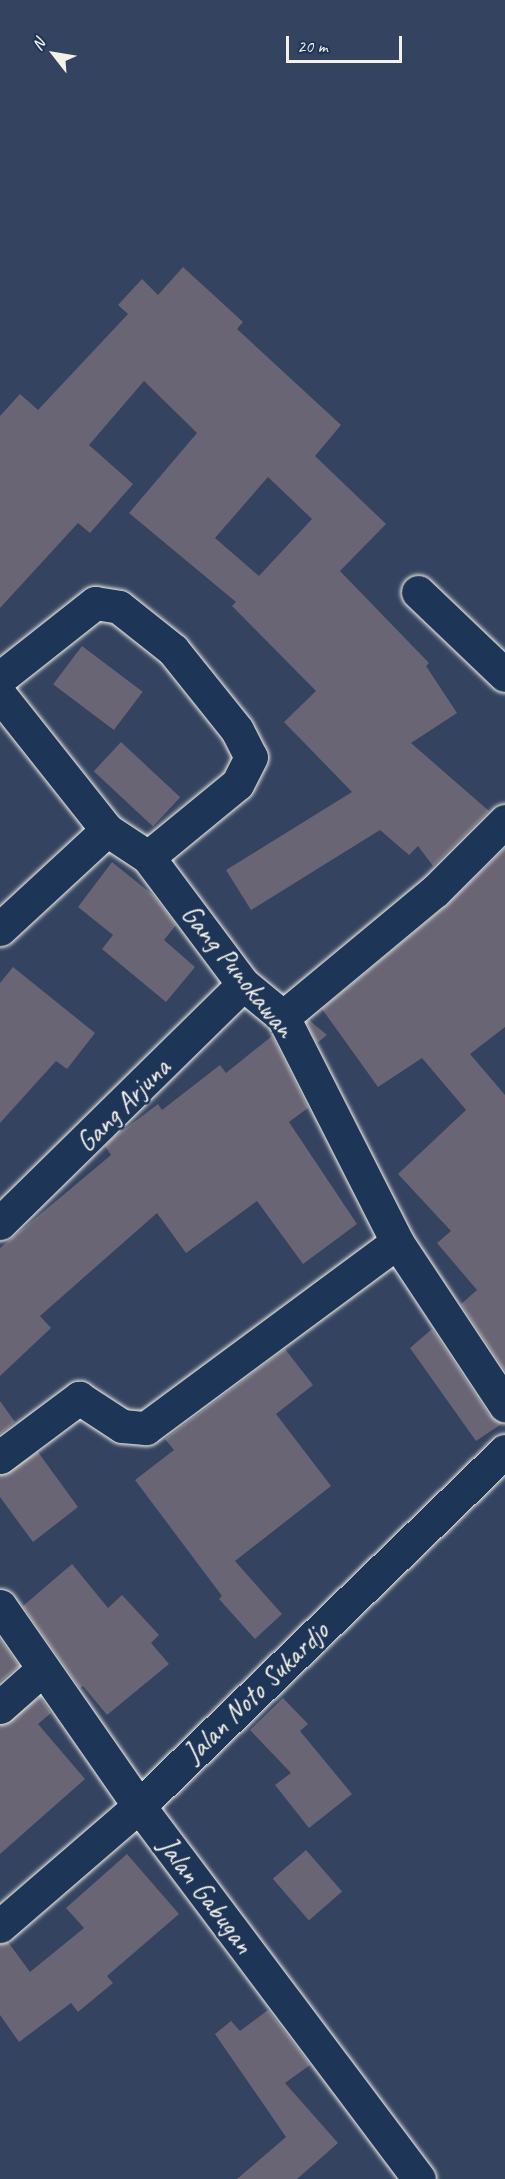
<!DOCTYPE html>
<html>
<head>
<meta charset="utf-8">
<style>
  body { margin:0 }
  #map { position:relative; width:505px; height:2179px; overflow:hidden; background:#344360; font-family:Caveat,sans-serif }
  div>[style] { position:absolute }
  .building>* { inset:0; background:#696574; transform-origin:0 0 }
  .roads { filter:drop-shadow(0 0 2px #f4f1e8) drop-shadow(0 0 2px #f4f1e8) }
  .street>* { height:33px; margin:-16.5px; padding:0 16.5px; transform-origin:16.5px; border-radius:16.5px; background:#1d3557 }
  span { translate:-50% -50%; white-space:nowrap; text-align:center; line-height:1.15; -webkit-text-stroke:5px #1d3557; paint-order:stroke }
  .street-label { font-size:28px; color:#f4f1e8 }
  .north { position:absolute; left:24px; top:24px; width:60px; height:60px; -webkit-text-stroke:4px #1d3557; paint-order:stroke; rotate:301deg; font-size:16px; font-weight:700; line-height:24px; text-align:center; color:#f4f1e8 }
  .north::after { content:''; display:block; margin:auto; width:21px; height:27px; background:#f4f1e8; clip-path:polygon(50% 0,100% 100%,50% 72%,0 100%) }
  .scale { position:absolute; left:286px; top:36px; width:116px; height:27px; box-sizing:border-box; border:3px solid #f4f1e8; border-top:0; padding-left:8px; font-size:18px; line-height:21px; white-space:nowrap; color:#f4f1e8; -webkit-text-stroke:4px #1d3557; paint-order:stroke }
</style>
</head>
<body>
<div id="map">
  <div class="building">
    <div style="clip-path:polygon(evenodd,183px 267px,243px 322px,237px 329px,341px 425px,315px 456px,386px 524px,340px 571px,429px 663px,426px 666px,457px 713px,411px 743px,489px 811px,433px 866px,418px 846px,409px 855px,380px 830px,251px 910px,226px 870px,352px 792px,284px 722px,316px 691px,232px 606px,236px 602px,129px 513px,197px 433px,144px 381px,89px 445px,133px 484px,90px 533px,78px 523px,0 608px,0 416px,20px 394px,38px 410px,128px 314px,118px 305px,142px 279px,158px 295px,183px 267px,268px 477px,312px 519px,259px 576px,215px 538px,268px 477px)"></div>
    <div style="left:82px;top:646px;width:76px;height:48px;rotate:37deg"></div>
    <div style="left:121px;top:742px;width:81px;height:40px;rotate:43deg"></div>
    <div style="clip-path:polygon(505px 848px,505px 1027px,470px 1054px,505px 1095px,505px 1371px,461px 1304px,477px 1290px,437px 1243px,451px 1231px,398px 1174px,466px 1110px,422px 1058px,378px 1087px,322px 1009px,447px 905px)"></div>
    <div style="clip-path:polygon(112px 862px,153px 895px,176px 925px,164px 940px,195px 967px,166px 1002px,102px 949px,113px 935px,78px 907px)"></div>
    <div style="clip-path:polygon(13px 967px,95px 1033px,67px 1069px,56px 1061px,0 1123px,0 983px)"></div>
    <div style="clip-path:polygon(309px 1020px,327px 1035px,317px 1043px,306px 1022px)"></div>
    <div style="clip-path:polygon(272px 1036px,308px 1108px,289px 1122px,357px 1224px,303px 1264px,257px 1201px,186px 1253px,157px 1213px,40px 1316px,51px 1328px,0 1376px,0 1248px,111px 1155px,105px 1146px,113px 1138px,158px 1104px,162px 1110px,220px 1065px,226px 1073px)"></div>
    <div style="clip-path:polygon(432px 1329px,489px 1415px,503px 1423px,476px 1441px,410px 1348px)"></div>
    <div style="clip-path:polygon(285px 1349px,313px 1385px,276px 1414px,331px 1486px,235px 1561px,282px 1614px,255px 1639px,219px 1599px,222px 1596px,135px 1480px,174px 1450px,165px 1439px)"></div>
    <div style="clip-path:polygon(0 1401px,15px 1422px,0 1434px)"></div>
    <div style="clip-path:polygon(38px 1452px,78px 1507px,33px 1542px,0 1497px,0 1475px)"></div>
    <div style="clip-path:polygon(72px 1564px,108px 1608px,122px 1595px,159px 1635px,151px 1643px,169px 1664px,107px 1715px,83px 1686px,80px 1688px,23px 1606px)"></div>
    <div style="clip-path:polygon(0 1639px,19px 1666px,0 1682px)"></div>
    <div style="clip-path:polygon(40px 1697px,51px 1713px,38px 1724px,85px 1779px,0 1854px,0 1725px)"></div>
    <div style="clip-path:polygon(283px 1698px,308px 1724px,300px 1731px,352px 1794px,309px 1828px,275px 1785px,291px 1773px,250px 1730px)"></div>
    <div style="left:306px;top:1850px;width:55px;height:44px;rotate:49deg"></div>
    <div style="clip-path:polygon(127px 1854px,179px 1914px,107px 1976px,113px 1983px,78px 2012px,71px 2003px,19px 2042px,0 2015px,0 1944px,8px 1942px,30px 1972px,84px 1928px,66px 1908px)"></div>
    <div style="clip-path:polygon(268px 2010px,310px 2065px,285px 2083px,338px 2143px,297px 2179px,237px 2179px,286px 2137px,215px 2034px,231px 2021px,240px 2031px)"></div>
  </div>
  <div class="roads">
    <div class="street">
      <div style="left:418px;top:592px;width:120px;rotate:43.7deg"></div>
      <div style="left:0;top:678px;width:121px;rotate:-38.3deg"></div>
      <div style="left:95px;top:603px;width:24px;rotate:9deg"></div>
      <div style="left:119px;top:607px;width:69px;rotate:38.5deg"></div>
      <div style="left:173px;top:650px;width:102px;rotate:51.3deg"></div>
      <div style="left:237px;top:730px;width:30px;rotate:63deg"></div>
      <div style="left:251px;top:757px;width:30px;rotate:117deg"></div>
      <div style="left:237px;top:784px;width:115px;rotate:140.6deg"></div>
      <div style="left:0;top:695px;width:172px;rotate:51.6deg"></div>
      <div style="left:107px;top:830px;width:49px;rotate:33.4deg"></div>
      <div style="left:148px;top:857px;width:159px;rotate:53.2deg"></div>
      <div style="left:243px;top:984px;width:52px;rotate:39.5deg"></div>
      <div style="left:283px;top:1017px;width:252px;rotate:63.1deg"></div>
      <div style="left:397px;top:1242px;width:196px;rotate:56.5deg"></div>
      <div style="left:0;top:929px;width:146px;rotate:-42.8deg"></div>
      <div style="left:283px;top:1017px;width:197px;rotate:-39.7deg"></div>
      <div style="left:435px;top:891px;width:99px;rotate:-45deg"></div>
      <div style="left:0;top:1223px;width:341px;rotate:-44.5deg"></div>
      <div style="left:0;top:1457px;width:99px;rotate:-36.8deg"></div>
      <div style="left:79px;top:1398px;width:51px;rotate:33.1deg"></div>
      <div style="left:122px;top:1426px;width:24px;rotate:5deg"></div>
      <div style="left:146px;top:1428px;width:312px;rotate:-36.5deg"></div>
      <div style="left:0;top:1606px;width:244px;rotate:55.2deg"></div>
      <div style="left:139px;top:1806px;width:466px;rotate:53.1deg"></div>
      <div style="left:0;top:1707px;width:57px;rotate:-41.5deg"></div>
      <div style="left:0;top:1926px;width:184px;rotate:-40.8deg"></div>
      <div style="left:139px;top:1806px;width:510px;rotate:-44.13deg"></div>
    </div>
  </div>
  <div class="street-label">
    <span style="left:238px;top:971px;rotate:51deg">Gang Punokawan</span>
    <span style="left:123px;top:1105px;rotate:-45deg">Gang Arjuna</span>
    <span style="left:256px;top:1692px;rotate:-44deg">Jalan Noto Sukardjo</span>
    <span style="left:206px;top:1895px;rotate:53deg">Jalan Gabugan</span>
  </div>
  <div class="north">N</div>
  <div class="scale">20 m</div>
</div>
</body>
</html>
